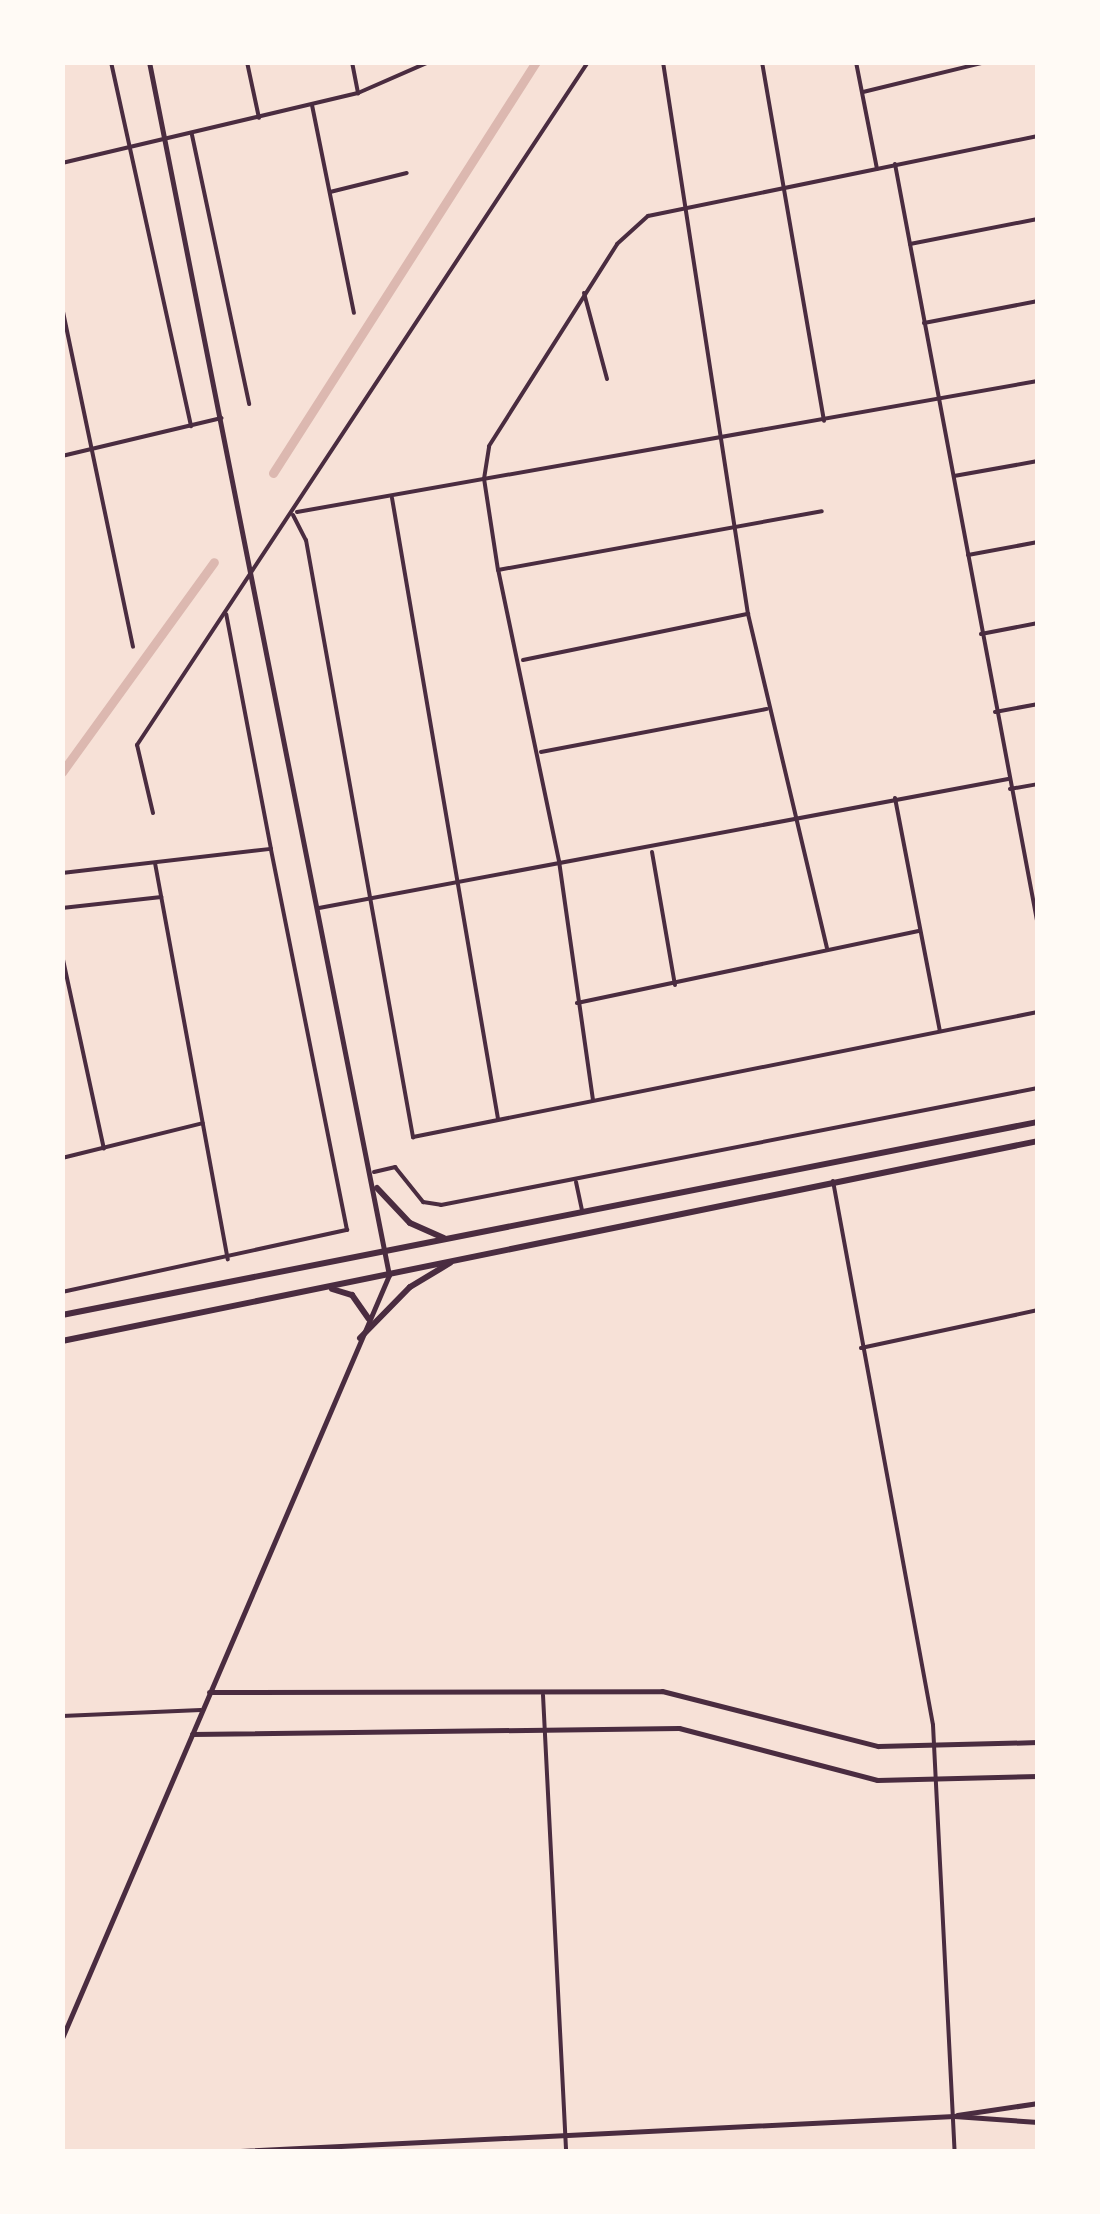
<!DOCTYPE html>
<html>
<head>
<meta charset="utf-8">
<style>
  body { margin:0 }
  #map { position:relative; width:1100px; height:2214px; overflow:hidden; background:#f7e1d7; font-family:"Fira Sans",sans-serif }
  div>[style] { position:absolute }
  .canal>* { height:9px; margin:-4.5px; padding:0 4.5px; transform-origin:4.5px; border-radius:4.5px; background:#dcb8b0 }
  .minor>* { height:4px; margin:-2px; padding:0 2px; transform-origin:2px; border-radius:2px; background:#4a2c40 }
  .tertiary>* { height:5px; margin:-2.5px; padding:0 2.5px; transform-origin:2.5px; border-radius:2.5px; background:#4a2c40 }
  .secondary>* { height:5px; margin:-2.5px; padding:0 2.5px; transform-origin:2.5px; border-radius:2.5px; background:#4a2c40 }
  .primary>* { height:6px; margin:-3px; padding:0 3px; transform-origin:3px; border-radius:3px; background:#4a2c40 }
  span { translate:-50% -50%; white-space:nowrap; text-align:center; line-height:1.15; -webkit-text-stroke:8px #fffaf5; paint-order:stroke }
  .frame { position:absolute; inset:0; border:65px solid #fffaf5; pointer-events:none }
</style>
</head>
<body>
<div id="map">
  <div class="canal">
    <div style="left:273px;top:473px;width:488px;rotate:-57.4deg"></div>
    <div style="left:62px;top:772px;width:259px;rotate:-54.1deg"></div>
  </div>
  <div class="minor">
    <div style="left:111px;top:62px;width:373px;rotate:77.6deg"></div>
    <div style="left:247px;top:62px;width:57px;rotate:77.9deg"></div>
    <div style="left:352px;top:62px;width:32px;rotate:79deg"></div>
    <div style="left:663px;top:62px;width:559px;rotate:81.25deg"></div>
    <div style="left:748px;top:614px;width:343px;rotate:76.7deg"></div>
    <div style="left:762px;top:62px;width:364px;rotate:80.2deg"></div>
    <div style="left:856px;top:62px;width:109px;rotate:78.9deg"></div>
    <div style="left:863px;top:92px;width:127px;rotate:-13.7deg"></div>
    <div style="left:312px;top:105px;width:212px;rotate:78.6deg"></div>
    <div style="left:192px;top:135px;width:275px;rotate:78deg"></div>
    <div style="left:62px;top:163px;width:304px;rotate:-13.3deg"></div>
    <div style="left:358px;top:93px;width:77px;rotate:-23.6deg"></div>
    <div style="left:895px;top:164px;width:775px;rotate:79.37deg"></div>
    <div style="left:330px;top:192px;width:79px;rotate:-13.9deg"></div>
    <div style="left:910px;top:244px;width:130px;rotate:-11.1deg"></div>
    <div style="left:584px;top:293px;width:89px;rotate:75deg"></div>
    <div style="left:62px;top:307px;width:347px;rotate:78.2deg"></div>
    <div style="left:924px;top:323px;width:116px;rotate:-10.9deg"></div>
    <div style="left:62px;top:456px;width:164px;rotate:-13.4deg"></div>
    <div style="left:954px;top:476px;width:85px;rotate:-10.1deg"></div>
    <div style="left:392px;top:498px;width:630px;rotate:80.31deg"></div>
    <div style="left:297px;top:512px;width:752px;rotate:-10.03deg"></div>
    <div style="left:293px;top:515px;width:28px;rotate:63deg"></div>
    <div style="left:306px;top:540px;width:607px;rotate:79.84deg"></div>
    <div style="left:413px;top:1137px;width:637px;rotate:-11.31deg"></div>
    <div style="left:968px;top:555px;width:71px;rotate:-10.5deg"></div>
    <div style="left:498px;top:570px;width:329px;rotate:-10.3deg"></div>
    <div style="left:981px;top:634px;width:58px;rotate:-10.9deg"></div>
    <div style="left:523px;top:660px;width:230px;rotate:-11.6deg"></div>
    <div style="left:995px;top:712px;width:44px;rotate:-10.5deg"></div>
    <div style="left:541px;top:752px;width:230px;rotate:-10.8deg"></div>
    <div style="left:1010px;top:789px;width:28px;rotate:-10deg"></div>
    <div style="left:895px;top:798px;width:237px;rotate:79.1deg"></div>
    <div style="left:153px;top:813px;width:70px;rotate:-103.2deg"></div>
    <div style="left:137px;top:745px;width:818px;rotate:-56.56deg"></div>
    <div style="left:652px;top:852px;width:135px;rotate:80.2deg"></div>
    <div style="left:155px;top:863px;width:403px;rotate:79.6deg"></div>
    <div style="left:62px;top:873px;width:210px;rotate:-6.6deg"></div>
    <div style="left:271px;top:849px;width:239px;rotate:-100.8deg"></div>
    <div style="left:62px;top:908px;width:100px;rotate:-6.3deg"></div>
    <div style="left:319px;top:908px;width:701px;rotate:-10.6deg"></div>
    <div style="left:62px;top:955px;width:198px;rotate:77.8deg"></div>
    <div style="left:577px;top:1003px;width:349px;rotate:-11.9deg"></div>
    <div style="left:593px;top:1100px;width:241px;rotate:-98.1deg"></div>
    <div style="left:559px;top:861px;width:297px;rotate:-101.8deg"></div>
    <div style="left:498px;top:570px;width:92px;rotate:-98.7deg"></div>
    <div style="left:484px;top:479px;width:33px;rotate:-81deg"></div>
    <div style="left:489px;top:446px;width:239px;rotate:-57.6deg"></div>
    <div style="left:617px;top:244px;width:42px;rotate:-42.1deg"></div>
    <div style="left:648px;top:216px;width:398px;rotate:-11.6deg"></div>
    <div style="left:62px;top:1158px;width:145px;rotate:-13.9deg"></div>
    <div style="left:374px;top:1172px;width:22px;rotate:-13deg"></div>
    <div style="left:395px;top:1167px;width:45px;rotate:51.3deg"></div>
    <div style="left:423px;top:1202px;width:18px;rotate:9deg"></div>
    <div style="left:441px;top:1205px;width:608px;rotate:-11.09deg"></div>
    <div style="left:833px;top:1181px;width:553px;rotate:79.58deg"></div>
    <div style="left:933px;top:1725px;width:428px;rotate:87.1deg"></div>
    <div style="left:576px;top:1182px;width:30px;rotate:78deg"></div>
    <div style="left:62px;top:1292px;width:292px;rotate:-12.3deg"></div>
    <div style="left:347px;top:1230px;width:389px;rotate:-101.3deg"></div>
    <div style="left:861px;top:1348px;width:181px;rotate:-12.1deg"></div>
    <div style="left:543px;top:1695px;width:458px;rotate:87.1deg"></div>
    <div style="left:62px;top:1716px;width:139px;rotate:-2.5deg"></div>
  </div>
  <div class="tertiary">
    <div style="left:209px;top:1692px;width:453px;rotate:-0.1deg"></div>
    <div style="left:662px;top:1691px;width:223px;rotate:14.3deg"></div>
    <div style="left:878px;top:1746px;width:160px;rotate:-1.4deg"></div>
    <div style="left:192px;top:1734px;width:487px;rotate:-0.7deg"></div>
    <div style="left:679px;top:1728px;width:205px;rotate:14.7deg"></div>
    <div style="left:877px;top:1780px;width:161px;rotate:-1.4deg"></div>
    <div style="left:957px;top:2115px;width:82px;rotate:-8.4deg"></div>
    <div style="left:220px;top:2152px;width:735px;rotate:-2.81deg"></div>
    <div style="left:954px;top:2116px;width:84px;rotate:4.1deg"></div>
  </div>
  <div class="secondary">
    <div style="left:62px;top:2038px;width:830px;rotate:-66.8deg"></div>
    <div style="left:389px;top:1275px;width:1237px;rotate:-101.19deg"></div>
  </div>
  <div class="primary">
    <div style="left:377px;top:1188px;width:48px;rotate:46.7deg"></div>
    <div style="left:410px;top:1223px;width:37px;rotate:24deg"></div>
    <div style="left:332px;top:1289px;width:21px;rotate:17deg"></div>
    <div style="left:352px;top:1295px;width:29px;rotate:55deg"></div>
    <div style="left:62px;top:1315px;width:995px;rotate:-11.19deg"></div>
    <div style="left:360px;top:1338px;width:71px;rotate:-45.6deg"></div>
    <div style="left:410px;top:1287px;width:47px;rotate:-31deg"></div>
    <div style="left:62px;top:1341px;width:996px;rotate:-11.58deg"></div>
  </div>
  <div class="frame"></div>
</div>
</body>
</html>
